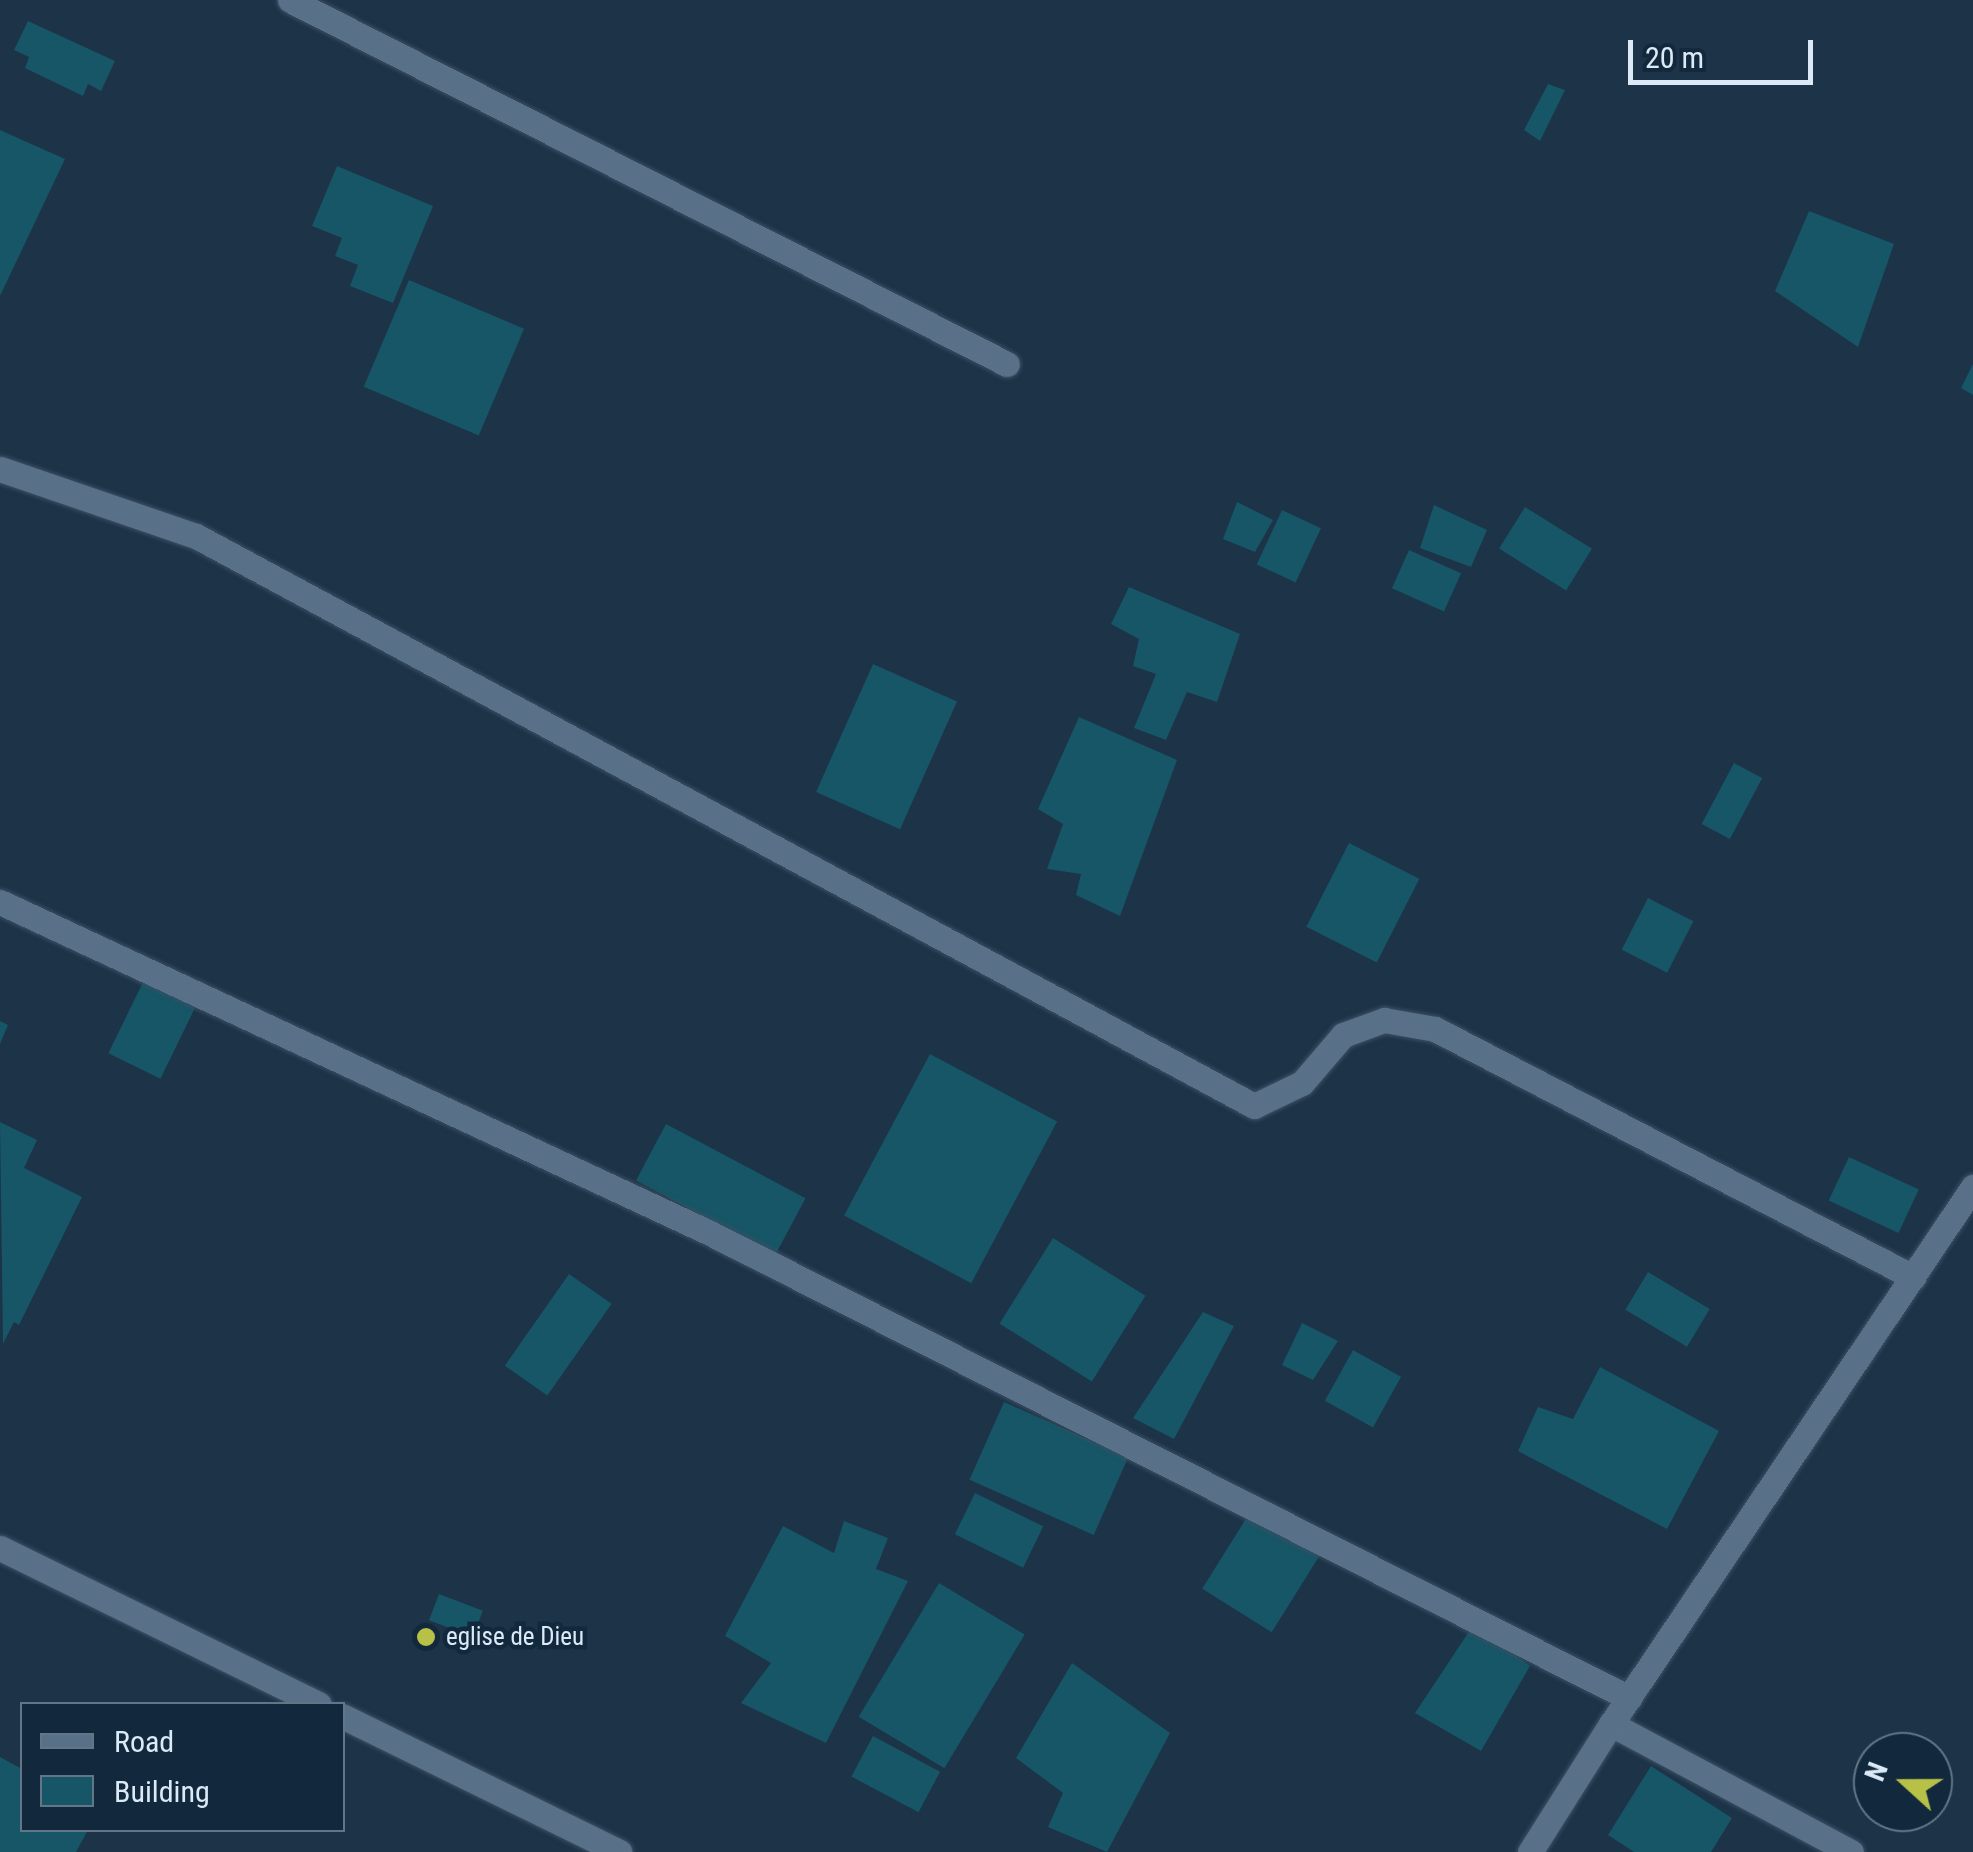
<!DOCTYPE html>
<html>
<head>
<meta charset="utf-8">
<style>
  body { margin:0 }
  #map { position:relative; width:1973px; height:1852px; overflow:hidden; background:#1c3348; font-family:"Roboto Condensed",sans-serif }
  div>[style] { position:absolute }
  .building>* { inset:0; background:#165667; transform-origin:0 0 }
  .roads { filter:drop-shadow(0 0 2px #3c5062) drop-shadow(0 0 2px #3c5062) }
  .street>* { height:25px; margin:-12.5px; padding:0 12.5px; transform-origin:12.5px; border-radius:12.5px; background:#587189 }
  .dots>* { width:28px; height:28px; translate:-50% -50%; box-sizing:border-box; border:5px solid #12293d; border-radius:50% }
  span { translate:-50% -50%; white-space:nowrap; text-align:center; line-height:1.15; -webkit-text-stroke:9px #12293d; paint-order:stroke }
  .poi-label { font-size:25px; color:#dceaf7 }
  .left { translate:0 -50%; text-align:left }
  .legend { position:absolute; left:20px; top:1702px; width:325px; height:130px; box-sizing:border-box; background:#12293d; border:2px solid #637687; margin:0; padding:12px 18px; list-style:none; font-size:30px; color:#dceaf7 }
  .legend li { display:flex; align-items:center; gap:20px; height:50px }
  .legend b { width:50px; border:2px solid #637687 }
  .north { position:absolute; left:1853px; top:1732px; width:100px; height:100px; box-sizing:border-box; background:#12293d; border:2px solid #637687; border-radius:50%; rotate:291deg; font-size:28px; font-weight:700; line-height:40px; text-align:center; color:#dceaf7 }
  .north::after { content:''; display:block; margin:auto; width:35px; height:45px; background:#b8c147; clip-path:polygon(50% 0,100% 100%,50% 72%,0 100%) }
  .scale { position:absolute; left:1628px; top:40px; width:185px; height:45px; box-sizing:border-box; border:5px solid #dceaf7; border-top:0; padding-left:12px; font-size:30px; line-height:35px; white-space:nowrap; color:#dceaf7; -webkit-text-stroke:8px #12293d; paint-order:stroke }
</style>
</head>
<body>
<div id="map">
  <div class="building">
    <div style="clip-path:polygon(28px 21px,115px 61px,101px 91px,88px 84px,83px 96px,25px 68px,29px 57px,14px 50px)"></div>
    <div style="clip-path:polygon(1548px 84px,1565px 90px,1540px 141px,1524px 130px)"></div>
    <div style="clip-path:polygon(0 130px,65px 159px,0 296px)"></div>
    <div style="clip-path:polygon(337px 166px,433px 206px,393px 303px,350px 286px,358px 265px,335px 256px,342px 238px,312px 226px)"></div>
    <div style="clip-path:polygon(1809px 211px,1894px 244px,1858px 347px,1775px 291px)"></div>
    <div style="left:409px;top:280px;width:125px;height:116px;rotate:23deg"></div>
    <div style="clip-path:polygon(1973px 364px,1973px 395px,1961px 388px)"></div>
    <div style="clip-path:polygon(1237px 502px,1273px 520px,1255px 552px,1223px 539px)"></div>
    <div style="clip-path:polygon(1434px 505px,1487px 530px,1471px 567px,1420px 548px)"></div>
    <div style="left:1525px;top:507px;width:79px;height:49px;rotate:32deg"></div>
    <div style="left:1282px;top:510px;width:43px;height:60px;rotate:25deg"></div>
    <div style="left:1409px;top:550px;width:57px;height:42px;rotate:24deg"></div>
    <div style="clip-path:polygon(1129px 587px,1240px 634px,1217px 702px,1187px 692px,1166px 740px,1134px 728px,1156px 674px,1133px 666px,1139px 639px,1111px 624px)"></div>
    <div style="left:873px;top:664px;width:92px;height:140px;rotate:24deg"></div>
    <div style="clip-path:polygon(1079px 717px,1177px 760px,1120px 916px,1076px 895px,1081px 874px,1047px 869px,1063px 824px,1038px 809px)"></div>
    <div style="left:1734px;top:763px;width:32px;height:69px;rotate:28deg"></div>
    <div style="left:1349px;top:843px;width:79px;height:94px;rotate:27deg"></div>
    <div style="left:1648px;top:898px;width:51px;height:58px;rotate:27deg"></div>
    <div style="left:146px;top:976px;width:58px;height:86px;rotate:26deg"></div>
    <div style="clip-path:polygon(0 1021px,8px 1025px,0 1044px)"></div>
    <div style="left:930px;top:1054px;width:144px;height:183px;rotate:28deg"></div>
    <div style="clip-path:polygon(0 1122px,37px 1140px,24px 1168px,82px 1197px,19px 1325px,14px 1322px,3px 1344px)"></div>
    <div style="left:666px;top:1124px;width:158px;height:64px;rotate:28deg"></div>
    <div style="left:1849px;top:1157px;width:77px;height:48px;rotate:25deg"></div>
    <div style="left:1053px;top:1238px;width:109px;height:101px;rotate:32deg"></div>
    <div style="left:1648px;top:1272px;width:72px;height:44px;rotate:31deg"></div>
    <div style="left:569px;top:1274px;width:52px;height:112px;rotate:35deg"></div>
    <div style="clip-path:polygon(1203px 1312px,1234px 1326px,1174px 1439px,1133px 1418px)"></div>
    <div style="clip-path:polygon(1302px 1323px,1338px 1341px,1313px 1380px,1282px 1365px)"></div>
    <div style="left:1353px;top:1350px;width:55px;height:58px;rotate:29deg"></div>
    <div style="clip-path:polygon(1600px 1367px,1719px 1431px,1667px 1529px,1518px 1451px,1538px 1407px,1573px 1419px)"></div>
    <div style="left:1004px;top:1402px;width:136px;height:85px;rotate:24deg"></div>
    <div style="left:975px;top:1493px;width:76px;height:46px;rotate:26deg"></div>
    <div style="left:1252px;top:1509px;width:82px;height:94px;rotate:32deg"></div>
    <div style="clip-path:polygon(844px 1521px,888px 1538px,876px 1569px,908px 1581px,826px 1743px,741px 1703px,771px 1663px,725px 1636px,783px 1526px,834px 1553px)"></div>
    <div style="left:939px;top:1583px;width:100px;height:156px;rotate:31deg"></div>
    <div style="left:439px;top:1594px;width:47px;height:28px;rotate:21deg"></div>
    <div style="clip-path:polygon(1474px 1624px,1530px 1666px,1481px 1751px,1415px 1713px)"></div>
    <div style="clip-path:polygon(1072px 1663px,1170px 1733px,1107px 1852px,1048px 1827px,1063px 1793px,1016px 1758px)"></div>
    <div style="left:873px;top:1736px;width:76px;height:46px;rotate:28deg"></div>
    <div style="clip-path:polygon(0 1757px,22px 1769px,22px 1830px,88px 1830px,76px 1852px,0 1852px)"></div>
    <div style="clip-path:polygon(1651px 1766px,1732px 1818px,1711px 1852px,1634px 1852px,1608px 1835px)"></div>
  </div>
  <div class="roads">
    <div class="street">
      <div style="left:290px;top:0;width:804px;rotate:26.92deg"></div>
      <div style="left:0;top:469px;width:207px;rotate:18.9deg"></div>
      <div style="left:196px;top:536px;width:1202px;rotate:28.31deg"></div>
      <div style="left:1254px;top:1106px;width:53px;rotate:-25.6deg"></div>
      <div style="left:1302px;top:1083px;width:63px;rotate:-49.5deg"></div>
      <div style="left:1343px;top:1035px;width:44px;rotate:-20.1deg"></div>
      <div style="left:1384px;top:1020px;width:52px;rotate:10deg"></div>
      <div style="left:1435px;top:1029px;width:539px;rotate:27.42deg"></div>
      <div style="left:0;top:902px;width:783px;rotate:24.99deg"></div>
      <div style="left:710px;top:1233px;width:1030px;rotate:26.84deg"></div>
      <div style="left:0;top:1548px;width:355px;rotate:26.1deg"></div>
      <div style="left:342px;top:1716px;width:309px;rotate:26.1deg"></div>
      <div style="left:1611px;top:1724px;width:272px;rotate:28.1deg"></div>
      <div style="left:1530px;top:1852px;width:151px;rotate:-57.7deg"></div>
      <div style="left:1611px;top:1724px;width:648px;rotate:-56.02deg"></div>
    </div>
  </div>
  <div class="dots">
    <div style="left:426px;top:1637px;background:#b8c147"></div>
  </div>
  <div class="poi-label">
    <span class="left" style="left:446px;top:1637px">eglise de Dieu</span>
  </div>
  <ul class="legend">
  <li><b style="height:12px;background:#587189"></b>Road</li>
  <li><b style="height:28px;background:#165667"></b>Building</li>
  </ul>
  <div class="north">N</div>
  <div class="scale">20 m</div>
</div>
</body>
</html>
